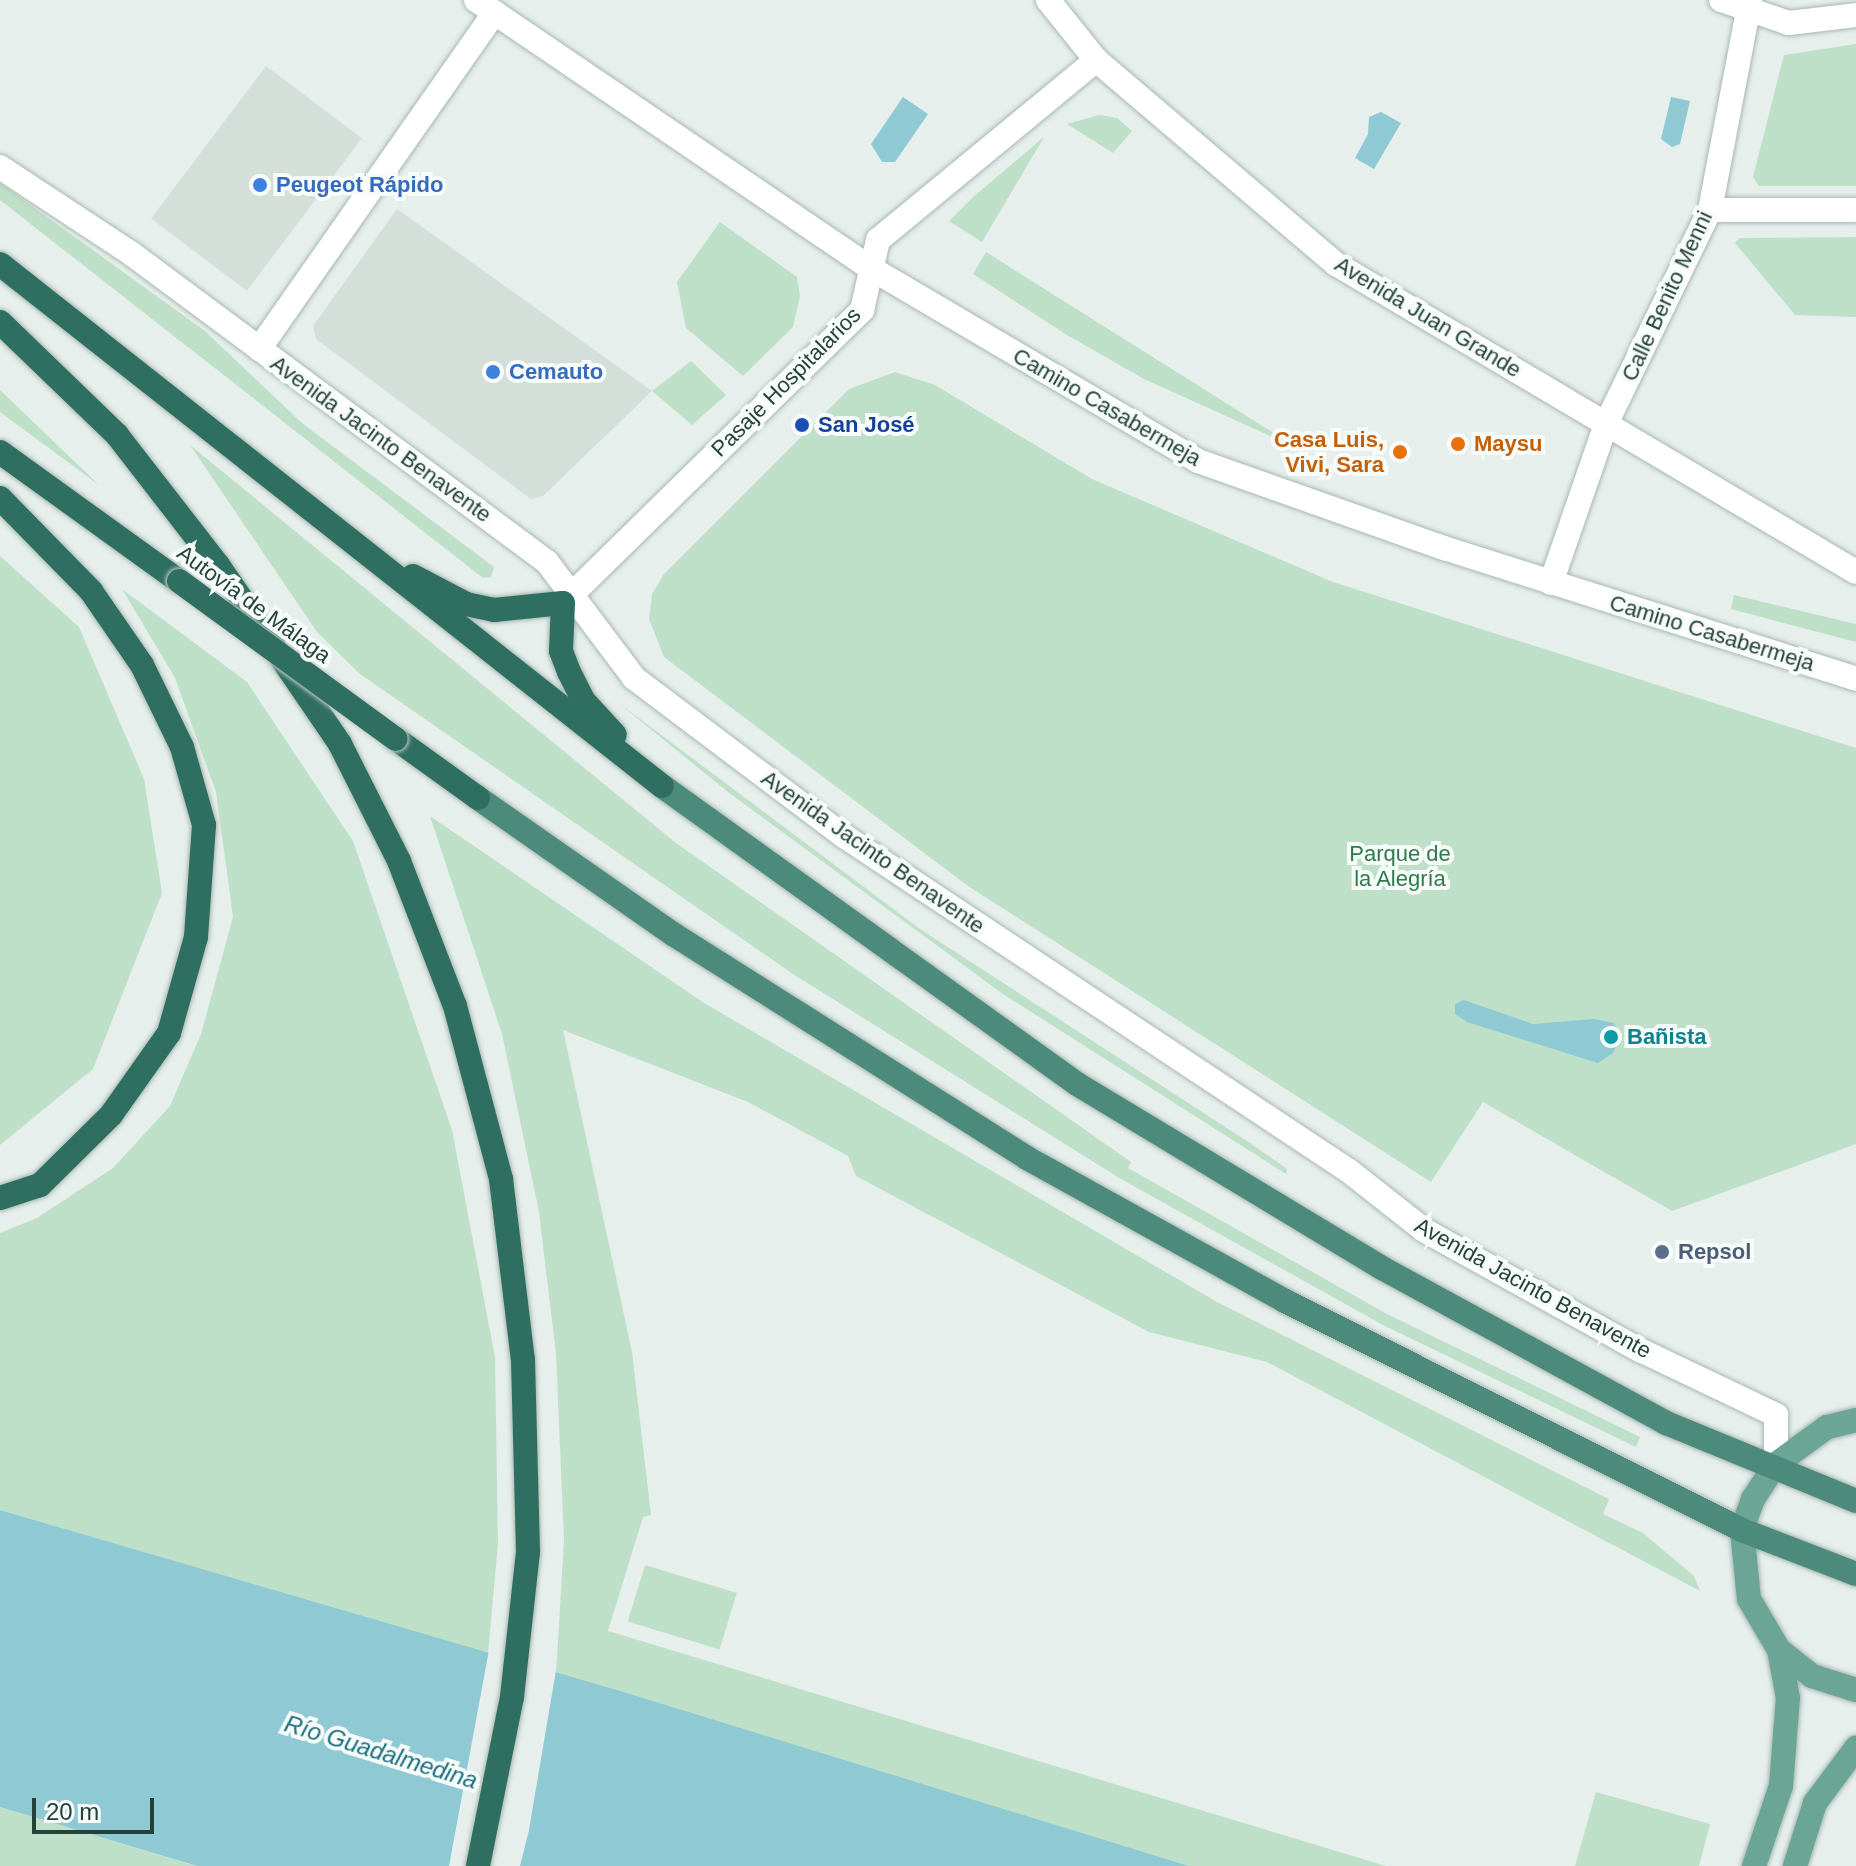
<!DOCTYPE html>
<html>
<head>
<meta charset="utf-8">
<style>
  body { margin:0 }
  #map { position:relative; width:1856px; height:1866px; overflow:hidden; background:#e6efeb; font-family:Helvetica,sans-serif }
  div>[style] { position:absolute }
  .built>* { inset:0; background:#d4dfda; transform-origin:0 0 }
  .green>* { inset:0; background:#bfe0c8; transform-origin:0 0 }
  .water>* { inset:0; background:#8ec9d4 }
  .pier>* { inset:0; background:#e6efeb }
  .roads { filter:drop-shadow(0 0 2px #a8b8b2) drop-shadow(0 0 2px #a8b8b2) }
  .minor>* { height:24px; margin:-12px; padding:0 12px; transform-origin:12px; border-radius:12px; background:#fff }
  .secondary>* { height:24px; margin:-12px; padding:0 12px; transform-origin:12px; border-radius:12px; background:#fff }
  .primary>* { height:24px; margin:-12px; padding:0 12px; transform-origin:12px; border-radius:12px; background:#6aa596 }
  .trunk>* { height:24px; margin:-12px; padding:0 12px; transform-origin:12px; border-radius:12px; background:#4c8a7c }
  .motorway>* { height:24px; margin:-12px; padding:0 12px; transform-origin:12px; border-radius:12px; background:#2f6f62 }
  .bridges { filter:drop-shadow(0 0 2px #c2cac8) drop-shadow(0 0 2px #c2cac8) }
  .motorway-bridge>* { height:24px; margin:-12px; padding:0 12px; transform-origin:12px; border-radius:12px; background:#2f6f62 }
  .dots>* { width:22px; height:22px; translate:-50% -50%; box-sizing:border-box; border:4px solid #f7fbf9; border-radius:50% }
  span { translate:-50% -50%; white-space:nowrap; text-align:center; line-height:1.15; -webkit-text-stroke:8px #f7fbf9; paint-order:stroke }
  .shop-label { font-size:22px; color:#366cbe; font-weight:700 }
  .left { translate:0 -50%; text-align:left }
  .street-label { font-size:22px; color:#24423a }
  .transit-label { font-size:22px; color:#164399; font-weight:700 }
  .food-label { font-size:22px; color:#c56008; font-weight:700 }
  .right { translate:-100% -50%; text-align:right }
  .park-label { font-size:22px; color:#2d7a4b }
  .culture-label { font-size:22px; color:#0d838f; font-weight:700 }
  .service-label { font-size:22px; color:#4e5e75; font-weight:700 }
  .water-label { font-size:24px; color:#1c6f80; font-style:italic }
  .scale { position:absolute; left:32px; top:1798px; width:122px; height:36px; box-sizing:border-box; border:4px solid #24423a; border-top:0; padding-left:10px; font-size:24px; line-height:28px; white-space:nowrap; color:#24423a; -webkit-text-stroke:6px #f7fbf9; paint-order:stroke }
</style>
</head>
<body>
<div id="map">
  <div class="built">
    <div style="left:266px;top:66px;width:120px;height:191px;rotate:37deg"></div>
    <div style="clip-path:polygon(397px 209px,652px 391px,543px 496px,531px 499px,316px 339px,313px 326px)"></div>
  </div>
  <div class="green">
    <div style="clip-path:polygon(1856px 44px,1856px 186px,1759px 186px,1753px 177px,1784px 55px)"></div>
    <div style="clip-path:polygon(1099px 115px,1117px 118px,1132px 131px,1113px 153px,1067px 124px)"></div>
    <div style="clip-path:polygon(1044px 137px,982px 242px,949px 221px,973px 197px)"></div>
    <div style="clip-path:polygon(0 183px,205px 331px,303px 424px,494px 567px,491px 577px,483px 578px,0 200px)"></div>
    <div style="clip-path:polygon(720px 222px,797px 277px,800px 296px,793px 327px,743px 376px,686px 328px,677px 282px)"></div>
    <div style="clip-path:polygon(1856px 237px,1856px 317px,1795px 315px,1735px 243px,1740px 238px)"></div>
    <div style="clip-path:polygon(986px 252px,1299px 449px,1144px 379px,1067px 335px,973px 274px)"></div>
    <div style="clip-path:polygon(691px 361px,726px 395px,692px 425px,652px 391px)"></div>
    <div style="clip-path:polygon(895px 372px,935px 385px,1092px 479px,1333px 582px,1856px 748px,1856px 1144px,1672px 1211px,1483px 1102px,1431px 1182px,968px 886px,664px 657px,649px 619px,652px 594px,664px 574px,849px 389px)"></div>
    <div style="clip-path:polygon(0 390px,99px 485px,0 412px)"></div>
    <div style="clip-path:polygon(190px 445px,676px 843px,1131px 1162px,1128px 1168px,1387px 1314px,1640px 1437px,1636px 1447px,1383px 1325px,1121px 1179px,793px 974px,360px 674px,317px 632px)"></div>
    <div style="clip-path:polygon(0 556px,79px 627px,144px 779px,162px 893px,93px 1069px,0 1145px)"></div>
    <div style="clip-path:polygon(122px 589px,247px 682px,353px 841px,452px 1130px,495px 1357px,498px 1543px,488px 1654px,0 1510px,0 1233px,37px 1218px,113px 1168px,170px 1106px,201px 1034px,233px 917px,216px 792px,175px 678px)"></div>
    <div style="clip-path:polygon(1734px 595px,1856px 624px,1856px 642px,1731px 609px)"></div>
    <div style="clip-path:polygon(616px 701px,920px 929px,1250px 1143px,1287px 1169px,1286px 1174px,1003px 994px,728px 792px)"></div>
    <div style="clip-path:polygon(430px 816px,704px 1003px,1217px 1302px,1609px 1499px,1603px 1514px,1643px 1533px,1694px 1576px,1700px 1591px,1267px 1362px,1149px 1332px,856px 1176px,848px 1156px,748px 1102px,563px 1030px,632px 1352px,651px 1515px,643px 1517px,608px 1631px,1386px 1866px,1189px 1866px,556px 1674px,564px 1540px,556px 1354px,539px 1212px,502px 1034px)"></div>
    <div style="left:645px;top:1565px;width:96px;height:59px;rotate:17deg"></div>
    <div style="clip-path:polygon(1596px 1792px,1710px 1824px,1699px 1866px,1575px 1866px)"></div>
    <div style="clip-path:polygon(0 1807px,196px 1866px,0 1866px)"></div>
  </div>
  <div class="water">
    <div style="clip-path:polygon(903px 97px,928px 114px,895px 162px,882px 162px,871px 144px)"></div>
    <div style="clip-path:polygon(1671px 97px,1690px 101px,1680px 144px,1672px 147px,1661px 139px)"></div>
    <div style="clip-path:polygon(1381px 112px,1401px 123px,1374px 169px,1355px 158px,1368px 134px,1369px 117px)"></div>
    <div style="clip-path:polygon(1464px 1000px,1533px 1024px,1594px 1019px,1614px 1023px,1621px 1037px,1613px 1053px,1598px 1063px,1467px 1022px,1455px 1014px,1455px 1004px)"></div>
    <div style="clip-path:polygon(0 1510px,620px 1691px,1189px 1866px,197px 1866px,0 1807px)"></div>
  </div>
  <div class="pier">
    <div style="clip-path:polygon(489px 1650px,556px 1670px,529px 1830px,520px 1866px,449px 1866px)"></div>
  </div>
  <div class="roads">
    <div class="minor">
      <div style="left:1048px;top:0;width:77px;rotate:51.3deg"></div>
      <div style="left:1096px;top:60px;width:315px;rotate:40.4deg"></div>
      <div style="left:1336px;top:264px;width:604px;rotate:30.64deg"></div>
      <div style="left:1721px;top:0;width:72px;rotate:18.7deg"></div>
      <div style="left:1789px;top:23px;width:67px;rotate:-6.8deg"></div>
      <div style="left:0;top:167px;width:158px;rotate:33.4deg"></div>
      <div style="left:132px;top:254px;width:517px;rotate:36.58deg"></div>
      <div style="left:547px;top:562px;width:145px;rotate:53.1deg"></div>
      <div style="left:634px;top:678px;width:263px;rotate:37deg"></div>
      <div style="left:844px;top:836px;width:606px;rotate:33.56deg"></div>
      <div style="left:1349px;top:1171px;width:95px;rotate:38.2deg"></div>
      <div style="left:1424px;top:1230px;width:247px;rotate:29.1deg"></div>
      <div style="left:1640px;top:1350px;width:151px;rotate:25.5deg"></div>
      <div style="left:1776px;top:1415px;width:49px;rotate:90deg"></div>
      <div style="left:1710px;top:210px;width:146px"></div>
      <div style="left:259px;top:349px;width:411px;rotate:-55deg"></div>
      <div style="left:1551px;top:583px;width:168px;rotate:-70.9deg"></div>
      <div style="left:1606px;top:424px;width:238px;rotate:-64.1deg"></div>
      <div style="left:1710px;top:210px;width:214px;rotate:-79.2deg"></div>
      <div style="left:563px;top:603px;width:419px;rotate:-44.4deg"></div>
      <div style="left:862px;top:310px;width:72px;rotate:-77.1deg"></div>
      <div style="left:878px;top:240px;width:283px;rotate:-39.5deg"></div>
    </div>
    <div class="secondary">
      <div style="left:476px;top:0;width:479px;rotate:34.2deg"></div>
      <div style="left:872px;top:269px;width:378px;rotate:30.5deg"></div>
      <div style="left:1198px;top:461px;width:261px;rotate:19.5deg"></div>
      <div style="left:1444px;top:548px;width:432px;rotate:17.6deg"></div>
    </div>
    <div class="primary">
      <div style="left:1856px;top:1420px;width:30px;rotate:166deg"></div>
      <div style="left:1827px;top:1427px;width:63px;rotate:144deg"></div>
      <div style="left:1776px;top:1464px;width:42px;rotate:123.3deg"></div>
      <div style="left:1753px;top:1499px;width:33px;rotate:110deg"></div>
      <div style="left:1742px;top:1530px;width:69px;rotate:84.2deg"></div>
      <div style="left:1749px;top:1599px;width:59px;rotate:59.5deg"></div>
      <div style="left:1779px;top:1650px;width:42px;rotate:38.2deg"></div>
      <div style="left:1812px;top:1676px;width:46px;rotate:17.7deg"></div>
      <div style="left:1754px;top:1866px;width:84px;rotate:-71.4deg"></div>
      <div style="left:1781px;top:1786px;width:88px;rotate:-85.5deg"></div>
      <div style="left:1788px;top:1698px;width:49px;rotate:-100.6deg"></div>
      <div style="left:1795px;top:1866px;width:66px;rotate:-72.4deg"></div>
      <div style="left:1815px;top:1803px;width:69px;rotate:-53.3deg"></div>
    </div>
    <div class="trunk">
      <div style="left:662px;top:786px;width:511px;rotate:35.68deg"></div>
      <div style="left:1077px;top:1084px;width:356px;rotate:31.1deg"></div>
      <div style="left:1382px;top:1268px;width:324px;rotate:28.6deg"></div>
      <div style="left:1666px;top:1423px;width:205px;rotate:22.3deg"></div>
      <div style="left:478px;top:798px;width:238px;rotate:34.9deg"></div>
      <div style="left:673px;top:934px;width:419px;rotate:32.3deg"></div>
      <div style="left:1027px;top:1158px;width:295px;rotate:29deg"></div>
      <div style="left:1285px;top:1301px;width:511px;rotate:26.62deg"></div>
      <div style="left:1742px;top:1530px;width:122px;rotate:21.1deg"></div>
    </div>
    <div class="motorway">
      <div style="left:0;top:264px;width:843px;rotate:38.26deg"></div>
      <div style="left:0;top:322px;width:163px;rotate:44deg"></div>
      <div style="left:117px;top:435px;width:165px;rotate:52.2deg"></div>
      <div style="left:218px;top:565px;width:217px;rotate:55.7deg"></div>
      <div style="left:340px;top:744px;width:131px;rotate:63.2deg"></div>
      <div style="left:399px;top:861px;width:155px;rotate:68.9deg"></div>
      <div style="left:455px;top:1006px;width:179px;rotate:75.1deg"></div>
      <div style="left:501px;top:1179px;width:182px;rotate:83.1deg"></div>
      <div style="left:523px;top:1360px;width:192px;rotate:88.5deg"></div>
      <div style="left:528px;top:1552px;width:146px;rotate:96.3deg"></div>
      <div style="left:512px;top:1697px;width:172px;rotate:101.4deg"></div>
      <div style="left:0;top:452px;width:221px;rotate:35.8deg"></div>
      <div style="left:0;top:498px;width:130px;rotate:45.6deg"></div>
      <div style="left:91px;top:591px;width:90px;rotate:55.4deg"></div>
      <div style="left:142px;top:665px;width:91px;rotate:64deg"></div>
      <div style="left:182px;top:747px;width:81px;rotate:74.2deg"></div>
      <div style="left:204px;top:825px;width:112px;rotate:94.1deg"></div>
      <div style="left:196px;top:937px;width:100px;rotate:105.7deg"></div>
      <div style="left:169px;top:1033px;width:100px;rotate:125.3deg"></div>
      <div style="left:111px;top:1115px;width:100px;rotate:135.4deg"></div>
      <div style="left:40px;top:1185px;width:42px;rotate:162deg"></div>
      <div style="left:413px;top:576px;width:60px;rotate:27.8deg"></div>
      <div style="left:466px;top:604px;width:29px;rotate:12deg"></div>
      <div style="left:494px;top:610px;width:69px;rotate:-5.8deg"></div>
      <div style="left:563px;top:603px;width:48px;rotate:92.4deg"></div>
      <div style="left:561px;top:651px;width:22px;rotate:69deg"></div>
      <div style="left:569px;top:672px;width:31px;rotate:63deg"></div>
      <div style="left:583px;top:700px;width:47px;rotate:47.6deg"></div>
      <div style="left:396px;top:739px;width:101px;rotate:35.7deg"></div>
    </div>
  </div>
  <div class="bridges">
    <div class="motorway-bridge">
      <div style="left:179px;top:581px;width:268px;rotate:36.1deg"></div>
    </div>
  </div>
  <div class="dots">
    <div style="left:260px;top:185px;background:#3f7fe0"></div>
    <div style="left:493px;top:372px;background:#3f7fe0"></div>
    <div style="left:802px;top:425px;background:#1a4fb4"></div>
    <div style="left:1458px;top:444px;background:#e8710a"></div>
    <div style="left:1400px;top:452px;background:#e8710a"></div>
    <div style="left:1611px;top:1037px;background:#0f9aa8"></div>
    <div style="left:1662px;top:1252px;background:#5c6f8a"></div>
  </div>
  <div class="shop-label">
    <span class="left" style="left:276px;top:185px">Peugeot Rápido</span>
    <span class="left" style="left:509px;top:372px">Cemauto</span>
  </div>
  <div class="street-label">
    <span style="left:1667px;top:296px;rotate:-65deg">Calle Benito Menni</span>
    <span style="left:1428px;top:317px;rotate:31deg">Avenida Juan Grande</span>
    <span style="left:786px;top:382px;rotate:-45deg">Pasaje Hospitalarios</span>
    <span style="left:1107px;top:407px;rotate:30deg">Camino Casabermeja</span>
    <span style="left:381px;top:439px;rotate:36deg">Avenida Jacinto Benavente</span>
    <span style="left:254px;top:604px;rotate:36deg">Autovía de Málaga</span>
    <span style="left:1712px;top:633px;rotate:17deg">Camino Casabermeja</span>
    <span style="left:873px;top:852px;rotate:35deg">Avenida Jacinto Benavente</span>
    <span style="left:1533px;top:1288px;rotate:29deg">Avenida Jacinto Benavente</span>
  </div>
  <div class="transit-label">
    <span class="left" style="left:818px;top:425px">San José</span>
  </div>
  <div class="food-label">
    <span class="right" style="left:1384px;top:452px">Casa Luis,<br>Vivi, Sara</span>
    <span class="left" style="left:1474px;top:444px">Maysu</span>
  </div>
  <div class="park-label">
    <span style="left:1400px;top:866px">Parque de<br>la Alegría</span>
  </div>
  <div class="culture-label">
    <span class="left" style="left:1627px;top:1037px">Bañista</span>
  </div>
  <div class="service-label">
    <span class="left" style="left:1678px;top:1252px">Repsol</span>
  </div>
  <div class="water-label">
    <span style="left:381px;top:1752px;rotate:17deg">Río Guadalmedina</span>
  </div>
  <div class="scale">20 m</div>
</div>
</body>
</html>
